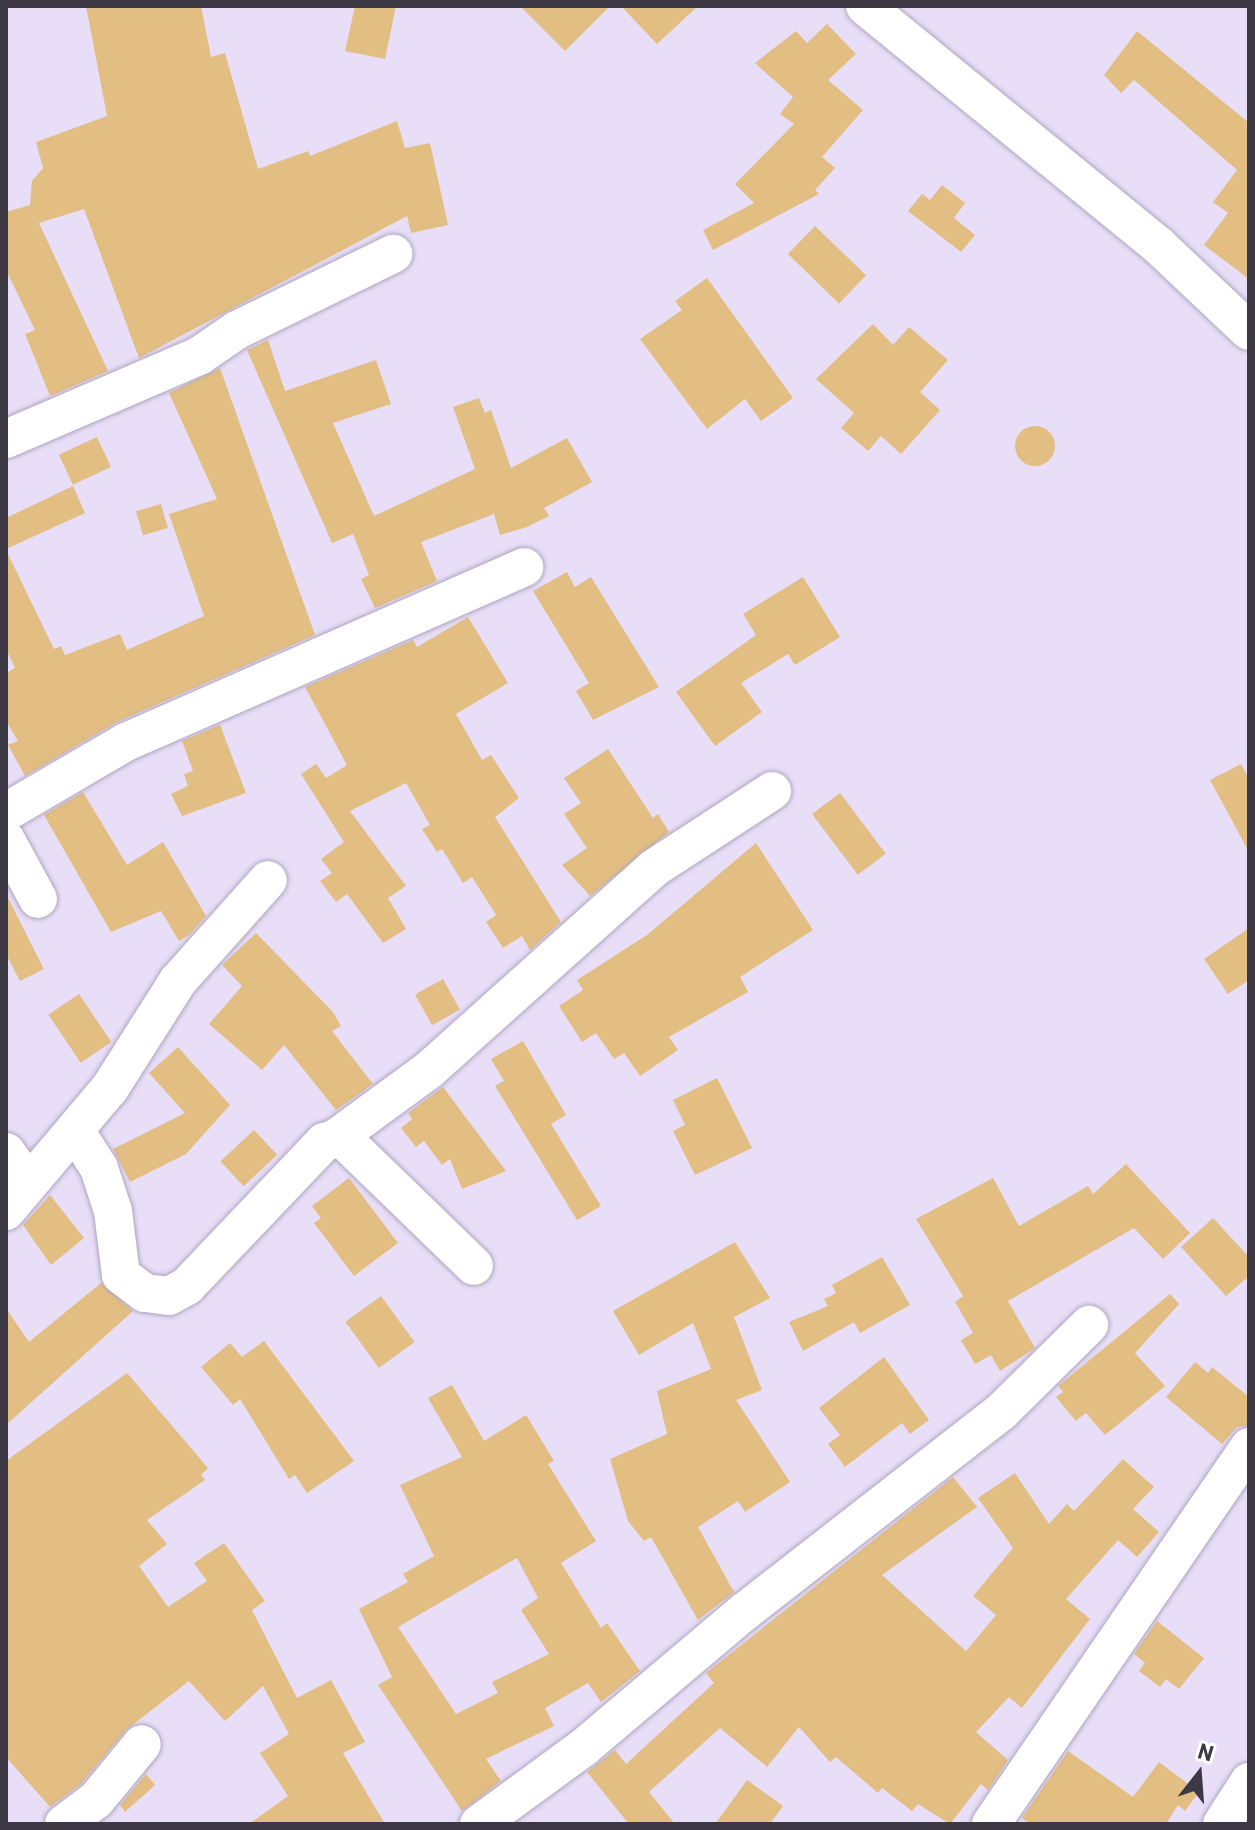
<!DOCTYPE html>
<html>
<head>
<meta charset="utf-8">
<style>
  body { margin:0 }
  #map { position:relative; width:1255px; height:1830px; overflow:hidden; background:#e8def8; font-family:Barlow,sans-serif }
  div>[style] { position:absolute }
  .building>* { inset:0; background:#e3be82; transform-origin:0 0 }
  .round { border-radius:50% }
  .roads { filter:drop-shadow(0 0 2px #afa5be) drop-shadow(0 0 2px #afa5be) }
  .minor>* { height:38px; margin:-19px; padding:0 19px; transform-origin:19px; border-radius:19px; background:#fff }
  span { translate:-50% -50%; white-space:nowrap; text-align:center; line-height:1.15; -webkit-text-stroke:6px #fff; paint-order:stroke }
  .frame { position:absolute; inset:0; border:8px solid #3d3944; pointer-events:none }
  .north { position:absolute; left:1159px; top:1734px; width:80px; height:80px; -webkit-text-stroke:6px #fff; paint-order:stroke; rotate:17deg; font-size:22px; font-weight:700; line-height:32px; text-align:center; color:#3d3944 }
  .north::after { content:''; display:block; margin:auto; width:28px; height:36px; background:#3d3944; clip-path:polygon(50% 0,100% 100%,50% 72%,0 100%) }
</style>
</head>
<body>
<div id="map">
  <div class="building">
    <div style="clip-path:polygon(86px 6px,201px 6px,211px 57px,225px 53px,258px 169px,308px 151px,310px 156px,397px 121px,405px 148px,430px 143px,448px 225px,411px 233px,407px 216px,139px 358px,84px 209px,39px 223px,108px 371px,50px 396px,25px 334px,35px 330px,6px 270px,6px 212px,30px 205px,32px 181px,43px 168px,36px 142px,107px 116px)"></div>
    <div style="clip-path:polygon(355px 6px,396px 6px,385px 59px,345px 51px)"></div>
    <div style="clip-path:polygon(520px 6px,610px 6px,565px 51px)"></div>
    <div style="clip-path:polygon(621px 6px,698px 6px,657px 44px)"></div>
    <div style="clip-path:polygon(827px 24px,856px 54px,828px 80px,863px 110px,822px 157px,835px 168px,815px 190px,819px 194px,713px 250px,703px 230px,754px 203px,735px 184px,794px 124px,780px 114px,793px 97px,755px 63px,796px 31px,807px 43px)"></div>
    <div style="clip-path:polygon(1137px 31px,1249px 123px,1249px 279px,1204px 245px,1228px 213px,1213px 202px,1237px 170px,1134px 80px,1121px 93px,1104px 75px)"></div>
    <div style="clip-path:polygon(942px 185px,965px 203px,954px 218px,975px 235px,961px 252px,908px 211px,922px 194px,930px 200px)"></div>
    <div style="left:815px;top:226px;width:71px;height:39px;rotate:44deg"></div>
    <div style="clip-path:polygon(707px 278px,793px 398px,761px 421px,745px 399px,707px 429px,640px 339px,682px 310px,675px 301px)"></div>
    <div style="clip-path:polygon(873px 324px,893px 345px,909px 327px,948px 360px,920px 392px,940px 410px,901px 454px,881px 436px,868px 451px,841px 428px,854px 413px,816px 379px)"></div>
    <div style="clip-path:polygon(268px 340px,285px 391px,376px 360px,391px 404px,333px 423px,374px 516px,475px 469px,453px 407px,479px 398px,485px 413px,491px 410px,511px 468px,567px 438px,592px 482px,544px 508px,549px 516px,527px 527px,500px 535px,494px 514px,421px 542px,437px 581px,375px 608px,361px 579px,369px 575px,353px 534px,332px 543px,247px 350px)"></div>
    <div style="clip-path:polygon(220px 368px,315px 635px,117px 722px,25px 776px,8px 745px,18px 741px,6px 721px,6px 673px,15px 668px,6px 649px,6px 550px,54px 649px,61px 646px,65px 655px,120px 634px,127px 650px,204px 616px,169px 514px,217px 499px,169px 393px)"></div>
    <div class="round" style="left:1015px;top:426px;width:40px;height:40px"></div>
    <div style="left:97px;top:437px;width:33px;height:42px;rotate:65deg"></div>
    <div style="clip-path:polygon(73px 486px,85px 513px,6px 549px,6px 518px)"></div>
    <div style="left:161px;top:504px;width:25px;height:26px;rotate:74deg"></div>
    <div style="clip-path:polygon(567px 572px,575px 587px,591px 577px,659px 687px,593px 720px,576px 691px,589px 683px,533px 591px)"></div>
    <div style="clip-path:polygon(803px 577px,840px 637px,795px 665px,788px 654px,741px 683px,762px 712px,715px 746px,676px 692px,756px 635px,743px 614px)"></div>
    <div style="clip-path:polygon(468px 617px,508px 683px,456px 714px,482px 760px,491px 755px,519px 798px,495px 817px,561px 922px,530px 950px,522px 936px,503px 948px,486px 922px,496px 915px,472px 877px,463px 883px,442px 849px,437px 852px,422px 829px,430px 825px,406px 783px,350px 811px,406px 886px,388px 898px,406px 929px,383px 943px,347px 894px,336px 902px,320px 881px,332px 873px,321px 859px,344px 842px,301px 774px,316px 764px,326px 778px,347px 765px,305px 687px,413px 640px,417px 647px)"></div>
    <div style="clip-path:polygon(220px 725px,246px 793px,182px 816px,171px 794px,188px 786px,184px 774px,193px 771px,182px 741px)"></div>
    <div style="clip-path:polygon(608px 749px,653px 818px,658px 814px,669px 832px,590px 896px,562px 865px,587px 848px,564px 814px,581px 803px,564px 778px)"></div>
    <div style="clip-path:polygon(1241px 764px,1249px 779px,1249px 852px,1210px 780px)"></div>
    <div style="clip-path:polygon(83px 792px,127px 865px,163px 842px,206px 916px,189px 935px,179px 941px,161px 911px,111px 932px,44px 815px)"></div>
    <div style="left:840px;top:793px;width:76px;height:35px;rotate:53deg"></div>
    <div style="clip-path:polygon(756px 843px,813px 930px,740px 977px,748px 992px,669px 1037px,678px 1050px,640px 1076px,624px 1053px,614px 1059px,596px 1033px,582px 1042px,559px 1006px,583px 990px,577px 980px,647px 935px)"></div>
    <div style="clip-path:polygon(6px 894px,44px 969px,20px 981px,6px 954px)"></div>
    <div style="clip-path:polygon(1249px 928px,1249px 980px,1228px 994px,1204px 959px)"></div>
    <div style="clip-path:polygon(256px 933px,333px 1012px,341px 1026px,332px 1031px,373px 1084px,336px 1110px,284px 1045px,262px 1070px,209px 1024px,242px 986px,222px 965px)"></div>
    <div style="left:443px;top:979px;width:35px;height:32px;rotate:61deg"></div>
    <div style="left:79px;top:994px;width:58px;height:37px;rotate:56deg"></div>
    <div style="clip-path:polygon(523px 1041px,566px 1115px,551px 1124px,601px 1206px,577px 1220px,495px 1086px,504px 1081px,491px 1059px)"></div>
    <div style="clip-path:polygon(178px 1047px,230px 1105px,186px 1154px,130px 1182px,113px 1149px,185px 1113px,149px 1073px)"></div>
    <div style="clip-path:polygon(717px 1078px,752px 1148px,695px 1175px,673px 1131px,685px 1125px,673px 1100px)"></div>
    <div style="clip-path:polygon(443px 1087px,506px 1171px,462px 1189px,450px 1159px,442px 1165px,424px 1141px,416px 1147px,401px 1128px,412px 1119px,408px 1113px)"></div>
    <div style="left:254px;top:1130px;width:34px;height:46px;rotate:47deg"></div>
    <div style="clip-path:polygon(1126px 1164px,1190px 1233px,1163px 1259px,1134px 1228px,1008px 1301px,1035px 1348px,1000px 1371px,991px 1355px,975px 1364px,961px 1340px,973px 1333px,955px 1302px,963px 1296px,916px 1219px,993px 1178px,1019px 1226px,1088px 1186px,1093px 1194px)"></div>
    <div style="clip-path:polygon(349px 1178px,398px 1243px,354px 1276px,314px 1223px,321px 1218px,312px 1206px)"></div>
    <div style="clip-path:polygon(50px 1195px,84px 1238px,51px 1265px,23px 1225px)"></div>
    <div style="clip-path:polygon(1213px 1218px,1249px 1257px,1249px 1276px,1226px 1296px,1181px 1247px)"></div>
    <div style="clip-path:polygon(735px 1242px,770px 1298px,734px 1317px,762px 1390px,736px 1400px,790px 1482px,745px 1512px,738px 1501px,698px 1527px,734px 1592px,698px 1620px,651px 1537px,644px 1541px,628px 1521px,610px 1459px,667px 1434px,657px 1391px,711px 1369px,693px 1323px,639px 1355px,613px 1311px)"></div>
    <div style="clip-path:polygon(882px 1257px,910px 1305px,860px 1333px,854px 1322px,803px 1351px,789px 1322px,828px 1306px,824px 1299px,836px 1293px,832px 1285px)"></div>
    <div style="clip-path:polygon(101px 1283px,133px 1311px,6px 1425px,6px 1308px,29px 1342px)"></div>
    <div style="clip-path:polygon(1170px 1294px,1179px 1304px,1135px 1353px,1165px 1386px,1105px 1435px,1086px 1413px,1076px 1421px,1056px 1397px,1063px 1392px,1058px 1386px)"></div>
    <div style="left:381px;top:1296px;width:57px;height:44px;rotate:54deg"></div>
    <div style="clip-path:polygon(264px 1341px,354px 1461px,307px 1493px,295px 1475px,289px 1479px,240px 1399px,233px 1405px,201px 1367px,230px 1343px,242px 1357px)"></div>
    <div style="clip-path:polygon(884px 1357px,929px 1420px,910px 1434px,902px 1423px,845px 1467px,828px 1444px,840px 1435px,819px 1408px)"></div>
    <div style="clip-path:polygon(1195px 1362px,1208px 1373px,1212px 1367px,1249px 1397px,1249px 1425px,1237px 1427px,1222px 1444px,1166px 1397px)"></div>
    <div style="clip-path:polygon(127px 1373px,208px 1468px,201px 1475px,205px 1480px,147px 1520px,167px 1544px,139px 1566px,168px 1607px,207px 1581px,194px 1563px,224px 1543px,265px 1601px,252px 1610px,297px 1698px,331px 1680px,365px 1742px,343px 1753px,385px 1824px,249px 1824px,288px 1796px,260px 1753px,289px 1734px,263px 1686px,225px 1721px,189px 1681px,126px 1730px,81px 1784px,50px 1807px,6px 1757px,6px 1461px)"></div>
    <div style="clip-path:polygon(evenodd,452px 1385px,484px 1441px,526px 1415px,554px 1461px,548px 1464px,596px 1541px,561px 1563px,601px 1628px,607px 1623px,640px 1671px,601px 1702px,588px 1683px,545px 1708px,554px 1726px,486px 1759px,501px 1781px,462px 1811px,378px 1685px,392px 1677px,359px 1609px,408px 1582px,403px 1574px,434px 1556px,400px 1485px,462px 1457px,428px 1398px,452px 1385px,517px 1558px,538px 1598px,521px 1610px,549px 1654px,492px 1682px,498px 1693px,456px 1714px,398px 1627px,517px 1558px)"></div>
    <div style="clip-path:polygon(1123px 1459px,1154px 1487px,1133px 1509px,1159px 1532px,1137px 1557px,1118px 1540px,1066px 1599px,1090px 1619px,1022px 1708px,1009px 1697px,976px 1732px,1008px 1760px,988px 1790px,981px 1784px,950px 1824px,918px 1804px,912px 1811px,882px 1788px,878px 1793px,836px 1757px,830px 1762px,799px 1727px,767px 1767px,720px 1728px,649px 1792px,675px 1824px,629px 1824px,587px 1772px,615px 1750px,626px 1764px,714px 1683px,706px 1673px,953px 1477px,977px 1507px,882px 1575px,966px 1651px,996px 1615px,973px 1596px,1013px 1548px,978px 1498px,1015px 1473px,1049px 1524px,1067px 1504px,1074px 1511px)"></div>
    <div style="clip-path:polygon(1157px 1621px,1204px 1658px,1179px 1689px,1166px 1679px,1160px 1687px,1139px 1671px,1145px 1663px,1134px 1654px)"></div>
    <div style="clip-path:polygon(1068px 1751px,1133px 1797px,1159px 1762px,1199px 1792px,1185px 1811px,1178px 1805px,1166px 1824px,1029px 1824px,1022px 1818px)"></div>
    <div style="clip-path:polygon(146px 1774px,155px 1785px,125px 1812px,120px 1805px)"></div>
    <div style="clip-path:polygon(747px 1780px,783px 1806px,770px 1824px,715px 1824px)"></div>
  </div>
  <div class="roads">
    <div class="minor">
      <div style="left:865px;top:6px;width:378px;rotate:39.2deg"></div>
      <div style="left:1158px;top:245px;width:125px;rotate:43.4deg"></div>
      <div style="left:6px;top:439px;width:210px;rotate:-23.3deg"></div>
      <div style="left:199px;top:356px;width:46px;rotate:-34.4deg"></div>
      <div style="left:237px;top:330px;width:174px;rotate:-26deg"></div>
      <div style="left:6px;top:812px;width:139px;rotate:-30.3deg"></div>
      <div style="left:126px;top:742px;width:435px;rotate:-23.7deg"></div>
      <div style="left:6px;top:840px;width:67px;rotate:61.5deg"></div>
      <div style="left:76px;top:1132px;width:43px;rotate:57.4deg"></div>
      <div style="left:99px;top:1168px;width:45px;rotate:72deg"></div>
      <div style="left:113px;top:1211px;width:64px;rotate:82.9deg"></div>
      <div style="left:121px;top:1275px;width:30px;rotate:37deg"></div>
      <div style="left:145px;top:1293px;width:24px;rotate:7deg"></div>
      <div style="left:169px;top:1296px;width:21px;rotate:-29deg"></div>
      <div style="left:187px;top:1286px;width:199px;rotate:-46.4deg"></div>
      <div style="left:324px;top:1142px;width:18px;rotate:-16deg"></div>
      <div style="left:341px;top:1137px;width:185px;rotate:44.1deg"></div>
      <div style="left:336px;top:1138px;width:115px;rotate:-36.2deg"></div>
      <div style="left:429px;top:1070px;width:302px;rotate:-41.9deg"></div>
      <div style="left:654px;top:868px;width:141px;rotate:-33.1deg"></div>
      <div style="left:6px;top:1152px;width:39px;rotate:54deg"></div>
      <div style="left:6px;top:1211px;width:161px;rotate:-49.8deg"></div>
      <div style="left:110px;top:1088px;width:127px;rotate:-57.6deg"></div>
      <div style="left:178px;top:981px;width:135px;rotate:-48.3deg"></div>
      <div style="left:64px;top:1824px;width:40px;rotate:-37deg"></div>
      <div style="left:96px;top:1800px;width:72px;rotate:-50.6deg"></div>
      <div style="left:479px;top:1824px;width:129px;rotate:-36.2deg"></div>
      <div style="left:583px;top:1748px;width:211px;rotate:-40.2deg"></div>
      <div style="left:744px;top:1612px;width:326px;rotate:-37.9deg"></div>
      <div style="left:1001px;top:1412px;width:124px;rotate:-44.7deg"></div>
      <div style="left:991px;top:1824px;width:457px;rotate:-55.6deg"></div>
      <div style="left:1222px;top:1824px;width:50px;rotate:-57.3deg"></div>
    </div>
  </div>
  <div class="frame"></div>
  <div class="north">N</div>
</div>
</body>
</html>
